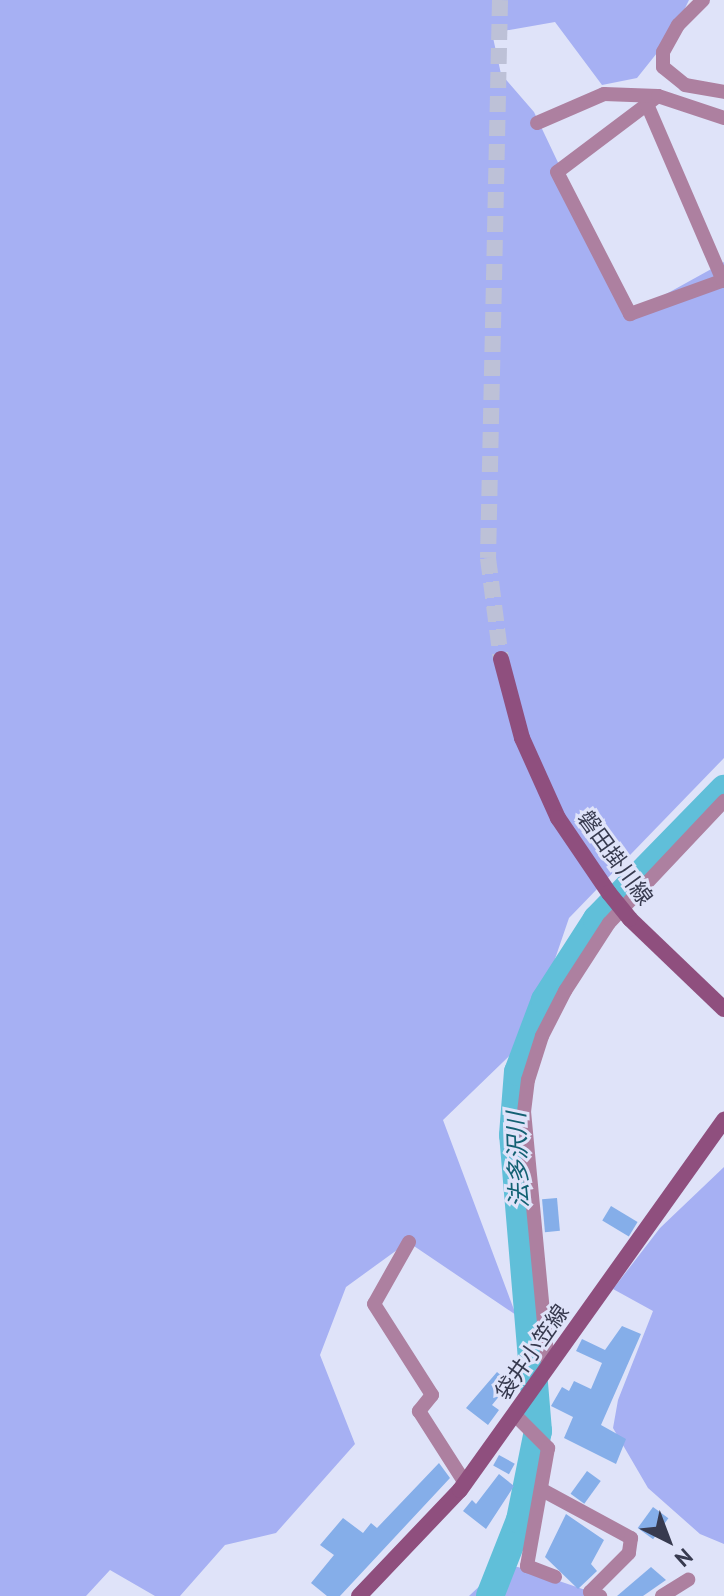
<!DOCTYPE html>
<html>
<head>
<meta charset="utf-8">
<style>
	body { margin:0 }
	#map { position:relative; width:724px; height:1596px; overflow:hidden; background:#dfe3f9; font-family:"PT Sans","Noto Sans JP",sans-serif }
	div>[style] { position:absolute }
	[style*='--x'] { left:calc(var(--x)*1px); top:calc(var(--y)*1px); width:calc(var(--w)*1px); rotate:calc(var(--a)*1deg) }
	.forest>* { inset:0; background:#a6b0f3 }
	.river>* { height:28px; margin:-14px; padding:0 14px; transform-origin:14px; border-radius:14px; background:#60bfd9 }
	.building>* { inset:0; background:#85aee9; transform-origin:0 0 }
	.secondary-tunnel>* { height:16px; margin-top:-8px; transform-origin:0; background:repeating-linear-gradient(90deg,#bdc1d7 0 16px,transparent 0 24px) }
	.minor>* { height:14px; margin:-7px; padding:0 7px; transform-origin:7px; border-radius:7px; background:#ad80a0 }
	.secondary>* { height:16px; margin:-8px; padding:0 8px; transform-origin:8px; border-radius:8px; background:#8f4f7e }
	.secondary-bridge>* { height:16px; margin:-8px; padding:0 8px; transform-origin:8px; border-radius:8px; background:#8f4f7e }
	span { translate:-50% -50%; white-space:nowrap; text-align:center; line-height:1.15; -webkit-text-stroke:6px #dfe3f9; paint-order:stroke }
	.street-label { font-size:22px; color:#373a4f }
	.water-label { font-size:24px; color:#136173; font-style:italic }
	.north { position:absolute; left:628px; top:1500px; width:80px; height:80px; -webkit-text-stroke:6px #dfe3f9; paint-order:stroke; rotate:138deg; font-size:22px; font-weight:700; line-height:32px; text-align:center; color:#373a4f }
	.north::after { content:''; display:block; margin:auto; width:28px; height:36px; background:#373a4f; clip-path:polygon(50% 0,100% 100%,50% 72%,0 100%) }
</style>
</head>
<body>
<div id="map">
	<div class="forest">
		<i style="clip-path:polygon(0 0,689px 0,673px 33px,637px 78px,602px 85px,555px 22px,492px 33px,501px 74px,534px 112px,630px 314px,724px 262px,724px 758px,569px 918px,528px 1038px,443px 1120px,516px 1315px,408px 1242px,346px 1287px,320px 1355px,355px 1444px,276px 1533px,225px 1545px,180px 1596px,155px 1596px,110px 1570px,86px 1596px,0 1596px)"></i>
		<i style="clip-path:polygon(724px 1167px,724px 1544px,700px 1534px,648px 1488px,613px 1428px,618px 1400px,653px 1311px,613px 1289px,660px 1228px)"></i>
		<i style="clip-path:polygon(501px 1566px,518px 1567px,603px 1596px,469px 1596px)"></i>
	</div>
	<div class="river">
		<i style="--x:490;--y:1596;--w:82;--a:-68.5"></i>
		<i style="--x:520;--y:1520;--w:91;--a:-78.6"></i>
		<i style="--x:538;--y:1431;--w:297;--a:-94.8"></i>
		<i style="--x:513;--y:1135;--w:63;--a:-85.5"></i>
		<i style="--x:518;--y:1072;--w:77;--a:-69.4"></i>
		<i style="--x:545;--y:1000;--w:96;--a:-57.3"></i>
		<i style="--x:597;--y:919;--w:182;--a:-45.7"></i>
	</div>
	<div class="building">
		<i style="left:557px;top:1198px;width:33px;height:15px;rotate:85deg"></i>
		<i style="left:611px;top:1206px;width:31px;height:17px;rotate:31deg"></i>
		<i style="clip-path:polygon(622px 1326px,641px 1334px,601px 1425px,626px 1439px,616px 1464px,564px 1438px,573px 1417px,551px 1406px,562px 1387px,569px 1391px,574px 1381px,591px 1389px,602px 1363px,576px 1351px,582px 1339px,605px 1350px)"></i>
		<i style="clip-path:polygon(497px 1372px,510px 1383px,492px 1405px,499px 1410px,488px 1425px,466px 1408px)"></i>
		<i style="left:499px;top:1455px;width:18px;height:12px;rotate:29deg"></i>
		<i style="clip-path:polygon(439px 1463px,450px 1478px,340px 1596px,327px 1596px,311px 1583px,334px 1555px,320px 1545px,343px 1518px,363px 1533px,371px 1523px,377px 1528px)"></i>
		<i style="left:587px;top:1471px;width:17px;height:28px;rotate:36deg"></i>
		<i style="clip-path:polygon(499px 1474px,514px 1486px,486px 1529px,463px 1511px,472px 1500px,476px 1504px)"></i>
		<i style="left:653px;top:1507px;width:19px;height:26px;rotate:36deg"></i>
		<i style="clip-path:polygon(566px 1514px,604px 1540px,591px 1564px,597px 1571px,578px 1589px,545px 1557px)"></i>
		<i style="clip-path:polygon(651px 1567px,666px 1580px,643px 1596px,617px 1596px)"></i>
	</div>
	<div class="secondary-tunnel">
		<i style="--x:500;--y:0;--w:558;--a:91.23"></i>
		<i style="--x:488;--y:558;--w:102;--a:82.7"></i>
	</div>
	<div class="minor">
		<i style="--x:703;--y:0;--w:35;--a:135"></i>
		<i style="--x:678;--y:25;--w:31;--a:119"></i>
		<i style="--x:663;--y:52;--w:15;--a:90"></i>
		<i style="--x:663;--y:67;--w:28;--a:39"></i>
		<i style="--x:685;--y:85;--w:40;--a:10"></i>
		<i style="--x:658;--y:96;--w:126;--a:143"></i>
		<i style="--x:557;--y:172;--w:160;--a:62.8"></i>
		<i style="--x:630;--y:314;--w:100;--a:-19.9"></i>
		<i style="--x:646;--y:102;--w:195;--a:66.7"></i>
		<i style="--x:537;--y:123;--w:73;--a:-23.4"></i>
		<i style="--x:604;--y:94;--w:54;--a:2.1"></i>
		<i style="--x:658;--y:96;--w:70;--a:18.4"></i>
		<i style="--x:409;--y:1242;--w:71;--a:119.4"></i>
		<i style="--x:374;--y:1304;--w:108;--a:57.5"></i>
		<i style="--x:432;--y:1395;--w:21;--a:129"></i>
		<i style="--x:419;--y:1411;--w:85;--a:57.4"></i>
		<i style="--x:548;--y:1365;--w:254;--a:-95.4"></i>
		<i style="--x:524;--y:1112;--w:32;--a:-83"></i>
		<i style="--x:528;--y:1080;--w:46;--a:-72.3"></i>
		<i style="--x:542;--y:1036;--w:51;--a:-62.9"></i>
		<i style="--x:565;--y:991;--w:81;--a:-57.1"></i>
		<i style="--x:609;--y:923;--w:168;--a:-46.7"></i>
		<i style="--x:515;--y:1415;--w:47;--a:45"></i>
		<i style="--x:548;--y:1448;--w:120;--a:100.1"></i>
		<i style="--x:527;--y:1566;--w:30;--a:21"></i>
		<i style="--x:544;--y:1491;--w:99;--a:28.4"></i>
		<i style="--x:631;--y:1538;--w:15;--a:98"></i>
		<i style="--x:629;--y:1553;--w:55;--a:135"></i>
		<i style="--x:590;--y:1592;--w:11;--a:22"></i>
		<i style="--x:662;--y:1596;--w:31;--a:-32"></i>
	</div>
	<div class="secondary">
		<i style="--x:501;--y:659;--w:82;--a:75.1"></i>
		<i style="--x:522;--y:738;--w:88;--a:65.8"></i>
		<i style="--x:558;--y:818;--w:91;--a:55.8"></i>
		<i style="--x:630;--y:919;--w:130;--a:43.8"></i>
		<i style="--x:359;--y:1596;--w:146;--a:-46.4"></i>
		<i style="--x:460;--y:1490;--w:455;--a:-54.5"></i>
	</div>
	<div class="secondary-bridge">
		<i style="--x:609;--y:893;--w:33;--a:51"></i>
	</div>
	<div class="street-label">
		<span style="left:615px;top:858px;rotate:54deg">磐田掛川線</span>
		<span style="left:532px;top:1352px;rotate:-55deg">袋井小笠線</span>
	</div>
	<div class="water-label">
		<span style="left:518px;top:1160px;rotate:-92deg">法多沢川</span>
	</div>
	<div class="north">N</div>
</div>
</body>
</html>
